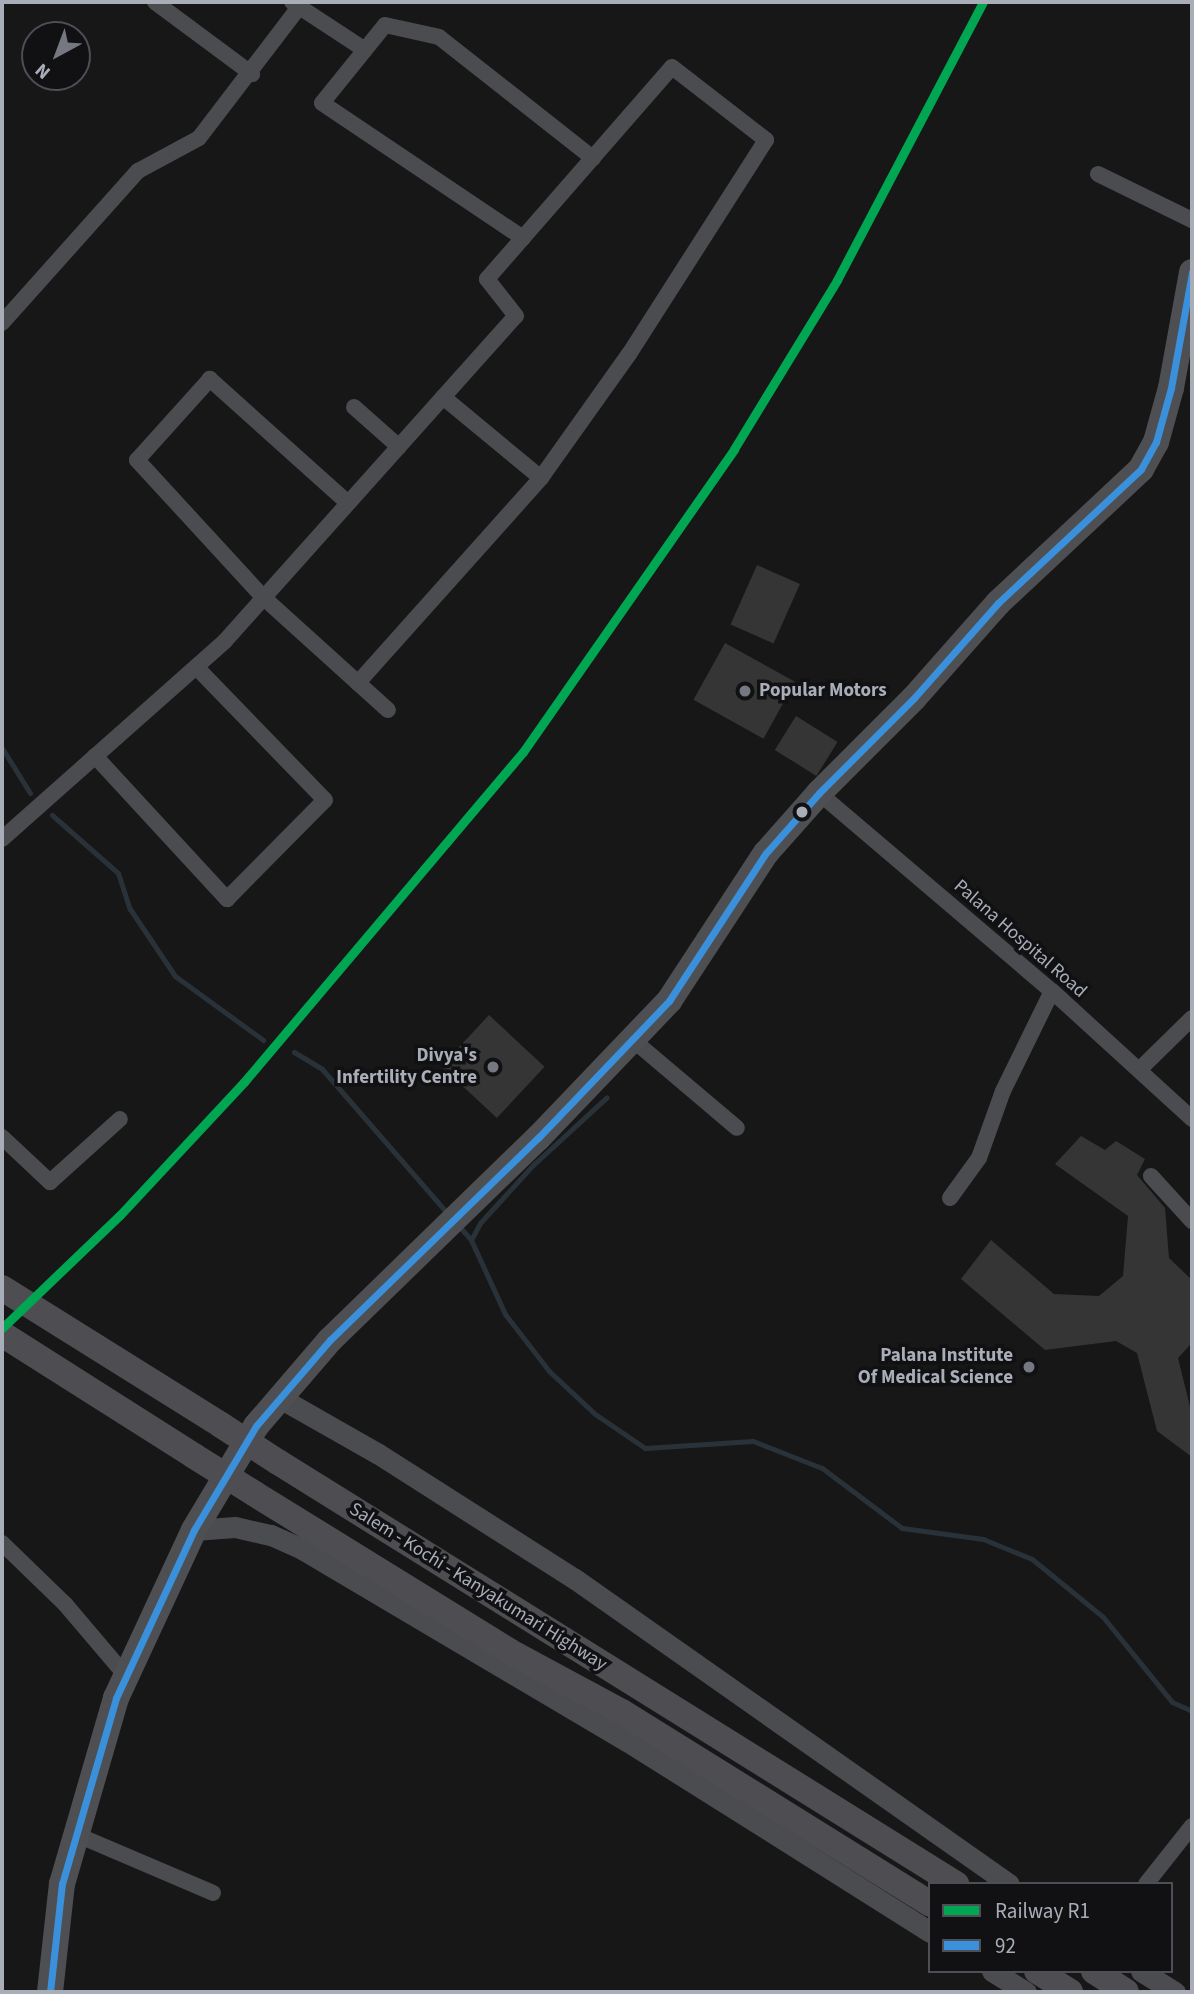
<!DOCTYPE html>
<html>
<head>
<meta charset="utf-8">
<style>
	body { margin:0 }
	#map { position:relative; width:1194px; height:1994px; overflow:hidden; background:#171717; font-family:"Source Sans 3",sans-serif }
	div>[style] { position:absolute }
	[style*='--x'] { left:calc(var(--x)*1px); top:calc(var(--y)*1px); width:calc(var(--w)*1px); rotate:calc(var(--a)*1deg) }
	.stream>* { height:5px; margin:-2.5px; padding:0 2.5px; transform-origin:2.5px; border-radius:2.5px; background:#2a3239 }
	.building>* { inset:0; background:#353536; transform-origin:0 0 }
	.minor>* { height:16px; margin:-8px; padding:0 8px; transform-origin:8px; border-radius:8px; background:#4b4c50 }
	.tertiary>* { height:21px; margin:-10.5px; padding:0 10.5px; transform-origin:10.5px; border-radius:10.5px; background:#4b4c50 }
	.primary>* { height:26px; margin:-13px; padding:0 13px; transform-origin:13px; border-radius:13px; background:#4d4f52 }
	.trunk>* { height:26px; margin:-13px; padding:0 13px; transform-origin:13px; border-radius:13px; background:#4e4e52 }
	.trunk-bridge>* { height:26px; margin:-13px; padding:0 13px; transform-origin:13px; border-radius:13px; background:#4e4e52 }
	.bus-1>* { height:7px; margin:-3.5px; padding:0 3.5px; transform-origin:3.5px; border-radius:3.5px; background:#3a90db }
	.rail-1>* { height:9px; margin:-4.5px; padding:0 4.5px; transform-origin:4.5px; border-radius:4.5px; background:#00a651 }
	.dots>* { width:19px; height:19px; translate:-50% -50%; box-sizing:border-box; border:4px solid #111113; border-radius:50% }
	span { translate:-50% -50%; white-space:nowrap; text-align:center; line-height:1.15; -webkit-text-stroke:7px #111113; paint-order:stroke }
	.poi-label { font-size:19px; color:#a8adb8; font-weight:700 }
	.left { translate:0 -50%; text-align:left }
	.right { translate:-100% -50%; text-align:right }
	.street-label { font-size:19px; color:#a8adb8 }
	.frame { position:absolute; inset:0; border:4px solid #a8adb8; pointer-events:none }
	.legend { position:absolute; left:928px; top:1882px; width:245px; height:91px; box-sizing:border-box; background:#111113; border:2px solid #4d4f55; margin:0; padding:9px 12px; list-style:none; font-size:21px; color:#a8adb8 }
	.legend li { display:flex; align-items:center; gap:14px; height:35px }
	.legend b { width:35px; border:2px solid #4d4f55 }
	.north { position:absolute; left:21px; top:21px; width:70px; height:70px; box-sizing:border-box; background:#111113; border:2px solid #4d4f55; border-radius:50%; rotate:221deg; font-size:19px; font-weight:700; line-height:28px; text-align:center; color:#a8adb8 }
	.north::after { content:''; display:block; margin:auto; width:24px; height:32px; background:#757880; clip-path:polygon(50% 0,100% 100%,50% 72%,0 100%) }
</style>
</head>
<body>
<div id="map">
	<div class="stream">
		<i style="--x:2;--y:748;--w:53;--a:58.1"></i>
		<i style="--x:52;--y:815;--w:88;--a:41.3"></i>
		<i style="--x:118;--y:873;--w:38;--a:72"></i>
		<i style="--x:130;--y:909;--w:81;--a:56.1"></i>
		<i style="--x:175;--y:976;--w:109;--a:36"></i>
		<i style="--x:294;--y:1052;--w:33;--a:31"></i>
		<i style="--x:322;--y:1069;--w:192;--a:49"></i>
		<i style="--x:459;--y:1226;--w:18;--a:49"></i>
		<i style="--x:471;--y:1240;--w:81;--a:65.3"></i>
		<i style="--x:505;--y:1314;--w:72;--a:52.3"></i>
		<i style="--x:549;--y:1371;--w:63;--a:43.1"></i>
		<i style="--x:595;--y:1414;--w:60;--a:34.2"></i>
		<i style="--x:645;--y:1448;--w:108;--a:-3.7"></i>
		<i style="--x:753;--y:1441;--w:74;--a:21.4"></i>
		<i style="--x:822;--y:1468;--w:100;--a:36.9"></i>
		<i style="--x:902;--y:1528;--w:82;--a:7.7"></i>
		<i style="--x:983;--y:1539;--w:53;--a:22.2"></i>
		<i style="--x:1032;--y:1559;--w:92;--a:39.2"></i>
		<i style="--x:1103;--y:1617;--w:109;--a:50.9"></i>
		<i style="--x:1172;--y:1702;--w:22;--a:24"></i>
		<i style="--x:471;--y:1240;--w:19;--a:-62"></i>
		<i style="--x:480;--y:1223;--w:79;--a:-47.6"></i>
		<i style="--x:533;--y:1165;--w:100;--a:-42.6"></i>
	</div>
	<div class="building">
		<i style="left:757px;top:565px;width:47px;height:65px;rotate:24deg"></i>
		<i style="left:725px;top:643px;width:80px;height:65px;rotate:29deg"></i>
		<i style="left:796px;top:716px;width:49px;height:40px;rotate:32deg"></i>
		<i style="left:489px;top:1015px;width:76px;height:70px;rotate:43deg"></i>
		<i style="clip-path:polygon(1081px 1136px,1105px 1150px,1116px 1141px,1145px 1159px,1137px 1175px,1165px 1208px,1169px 1258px,1192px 1280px,1192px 1343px,1178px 1358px,1192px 1415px,1192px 1457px,1157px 1431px,1137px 1353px,1116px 1341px,1045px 1350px,961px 1279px,991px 1240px,1054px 1294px,1099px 1296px,1123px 1276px,1128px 1216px,1055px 1164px)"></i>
	</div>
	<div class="minor">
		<i style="--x:155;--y:2;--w:121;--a:36.6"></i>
		<i style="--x:292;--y:2;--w:87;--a:33.3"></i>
		<i style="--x:1098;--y:174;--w:105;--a:26.1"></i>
		<i style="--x:523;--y:238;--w:242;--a:-146.1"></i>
		<i style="--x:322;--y:103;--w:100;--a:-51.1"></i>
		<i style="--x:385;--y:25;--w:55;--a:12.5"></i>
		<i style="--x:439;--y:37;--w:196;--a:38.2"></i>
		<i style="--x:2;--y:323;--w:204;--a:-48.2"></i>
		<i style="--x:138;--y:171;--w:69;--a:-28.4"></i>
		<i style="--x:199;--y:138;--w:165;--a:-52.6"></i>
		<i style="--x:443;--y:397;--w:127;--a:39.6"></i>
		<i style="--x:354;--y:407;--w:60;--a:41.6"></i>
		<i style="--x:348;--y:503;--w:186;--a:-138.1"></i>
		<i style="--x:210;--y:379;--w:109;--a:132"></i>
		<i style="--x:137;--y:460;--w:188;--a:47.4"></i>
		<i style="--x:264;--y:598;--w:167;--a:42.1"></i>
		<i style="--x:95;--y:756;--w:195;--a:47.3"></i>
		<i style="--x:227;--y:899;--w:139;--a:-45.3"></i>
		<i style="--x:325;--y:800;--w:185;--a:-134.1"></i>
		<i style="--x:819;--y:793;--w:306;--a:40.4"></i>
		<i style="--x:1052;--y:991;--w:190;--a:42.4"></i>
		<i style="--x:2;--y:839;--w:298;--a:-41.6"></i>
		<i style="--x:225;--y:641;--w:436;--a:-48.2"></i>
		<i style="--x:516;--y:316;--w:47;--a:-128.1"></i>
		<i style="--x:487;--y:279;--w:281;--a:-48.9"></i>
		<i style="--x:672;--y:67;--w:119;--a:37.8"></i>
		<i style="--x:766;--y:140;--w:254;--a:122.6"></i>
		<i style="--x:629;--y:354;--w:152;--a:125.4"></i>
		<i style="--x:541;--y:478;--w:275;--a:131.8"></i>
		<i style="--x:633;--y:1040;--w:136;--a:40.2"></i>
		<i style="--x:1139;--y:1070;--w:74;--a:-44.5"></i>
		<i style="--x:2;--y:1137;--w:66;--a:43.2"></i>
		<i style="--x:50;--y:1182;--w:94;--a:-42"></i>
		<i style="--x:1151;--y:1176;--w:61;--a:47.7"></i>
		<i style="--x:950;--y:1198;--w:49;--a:-54.1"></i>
		<i style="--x:979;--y:1158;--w:71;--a:-70.3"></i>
		<i style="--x:1003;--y:1091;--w:111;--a:-63.9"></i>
		<i style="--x:2;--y:1543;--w:88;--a:44.1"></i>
		<i style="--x:65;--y:1604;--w:94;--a:49.7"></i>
		<i style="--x:75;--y:1834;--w:150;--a:23.1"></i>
		<i style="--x:1146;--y:1884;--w:74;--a:-51.6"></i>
	</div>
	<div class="tertiary">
		<i style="--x:280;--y:1398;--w:112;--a:29.6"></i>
		<i style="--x:377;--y:1453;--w:235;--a:32.5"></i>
		<i style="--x:575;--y:1579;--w:530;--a:35.1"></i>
		<i style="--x:194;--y:1530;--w:41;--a:-4.2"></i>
		<i style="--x:235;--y:1527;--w:37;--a:13"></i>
		<i style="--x:271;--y:1535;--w:34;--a:24"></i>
		<i style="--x:302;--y:1549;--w:377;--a:30.6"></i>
		<i style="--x:627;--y:1741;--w:358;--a:32.2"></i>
		<i style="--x:992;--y:1971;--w:40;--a:32"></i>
		<i style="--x:1141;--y:1971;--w:40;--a:32"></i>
	</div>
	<div class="primary">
		<i style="--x:50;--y:1992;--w:109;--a:-83.7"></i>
		<i style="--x:62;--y:1884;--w:194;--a:-73.8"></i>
		<i style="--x:116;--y:1698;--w:185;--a:-65.1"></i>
		<i style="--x:194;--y:1530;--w:121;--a:-59.2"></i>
		<i style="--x:256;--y:1426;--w:113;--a:-49.3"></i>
		<i style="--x:330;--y:1340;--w:290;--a:-44.2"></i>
		<i style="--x:538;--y:1138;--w:190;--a:-46.3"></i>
		<i style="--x:669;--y:1001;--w:177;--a:-56.8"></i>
		<i style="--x:766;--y:853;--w:80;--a:-48.5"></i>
		<i style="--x:819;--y:793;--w:134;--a:-45"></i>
		<i style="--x:914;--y:698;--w:127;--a:-48.5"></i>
		<i style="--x:998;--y:603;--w:196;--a:-43.1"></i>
		<i style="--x:1141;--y:469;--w:31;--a:-61"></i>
		<i style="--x:1156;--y:442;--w:56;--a:-74.5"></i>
		<i style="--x:1171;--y:388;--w:118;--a:-79.7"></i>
	</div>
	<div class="trunk">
		<i style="--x:2;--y:1288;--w:258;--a:32"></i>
		<i style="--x:2;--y:1334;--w:227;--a:32.4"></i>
		<i style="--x:278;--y:1462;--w:799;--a:31.9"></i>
		<i style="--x:255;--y:1494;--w:307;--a:31.7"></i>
		<i style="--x:516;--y:1655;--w:120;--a:28.3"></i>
		<i style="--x:622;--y:1712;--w:363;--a:31.9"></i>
		<i style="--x:1037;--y:1971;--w:39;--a:32"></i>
		<i style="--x:1094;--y:1971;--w:38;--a:33"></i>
	</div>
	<div class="trunk-bridge">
		<i style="--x:221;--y:1425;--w:68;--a:33"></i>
		<i style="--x:194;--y:1456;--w:72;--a:31.9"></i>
	</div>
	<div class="bus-1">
		<i style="--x:50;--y:1992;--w:109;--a:-83.7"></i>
		<i style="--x:62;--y:1884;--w:194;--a:-73.8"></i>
		<i style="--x:116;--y:1698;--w:185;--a:-65.1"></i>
		<i style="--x:194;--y:1530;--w:121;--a:-59.2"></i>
		<i style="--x:256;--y:1426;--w:113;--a:-49.3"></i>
		<i style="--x:330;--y:1340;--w:290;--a:-44.2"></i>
		<i style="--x:538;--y:1138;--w:190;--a:-46.3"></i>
		<i style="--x:669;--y:1001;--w:177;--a:-56.8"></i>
		<i style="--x:766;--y:853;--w:80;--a:-48.5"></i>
		<i style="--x:819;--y:793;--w:134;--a:-45"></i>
		<i style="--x:914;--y:698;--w:127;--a:-48.5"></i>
		<i style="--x:998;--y:603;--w:196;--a:-43.1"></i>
		<i style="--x:1141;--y:469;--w:31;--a:-61"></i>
		<i style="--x:1156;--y:442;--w:56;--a:-74.5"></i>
		<i style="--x:1171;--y:388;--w:118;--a:-79.7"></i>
	</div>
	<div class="rail-1">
		<i style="--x:2;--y:1328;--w:163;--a:-43.8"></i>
		<i style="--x:120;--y:1215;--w:182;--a:-47"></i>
		<i style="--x:244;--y:1082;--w:432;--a:-49.8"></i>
		<i style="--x:523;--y:752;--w:369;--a:-55.1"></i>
		<i style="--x:734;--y:449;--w:198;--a:-58.6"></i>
		<i style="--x:837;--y:280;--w:314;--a:-62.3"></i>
	</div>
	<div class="dots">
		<i style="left:745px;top:691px;background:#757880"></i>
		<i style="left:802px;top:812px;background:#a8adb8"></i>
		<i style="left:493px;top:1067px;background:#757880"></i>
		<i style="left:1029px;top:1367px;background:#757880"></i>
	</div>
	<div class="poi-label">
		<span class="left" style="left:759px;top:691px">Popular Motors</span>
		<span class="right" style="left:477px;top:1067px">Divya's<br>Infertility Centre</span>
		<span class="right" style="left:1013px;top:1367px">Palana Institute<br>Of Medical Science</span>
	</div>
	<div class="street-label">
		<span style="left:1020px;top:939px;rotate:41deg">Palana Hospital Road</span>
		<span style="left:478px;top:1587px;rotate:32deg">Salem - Kochi - Kanyakumari Highway</span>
	</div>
	<div class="frame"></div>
	<ul class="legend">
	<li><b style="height:9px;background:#00a651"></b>Railway R1</li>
	<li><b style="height:9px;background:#3a90db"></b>92</li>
	</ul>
	<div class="north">N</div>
</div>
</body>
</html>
